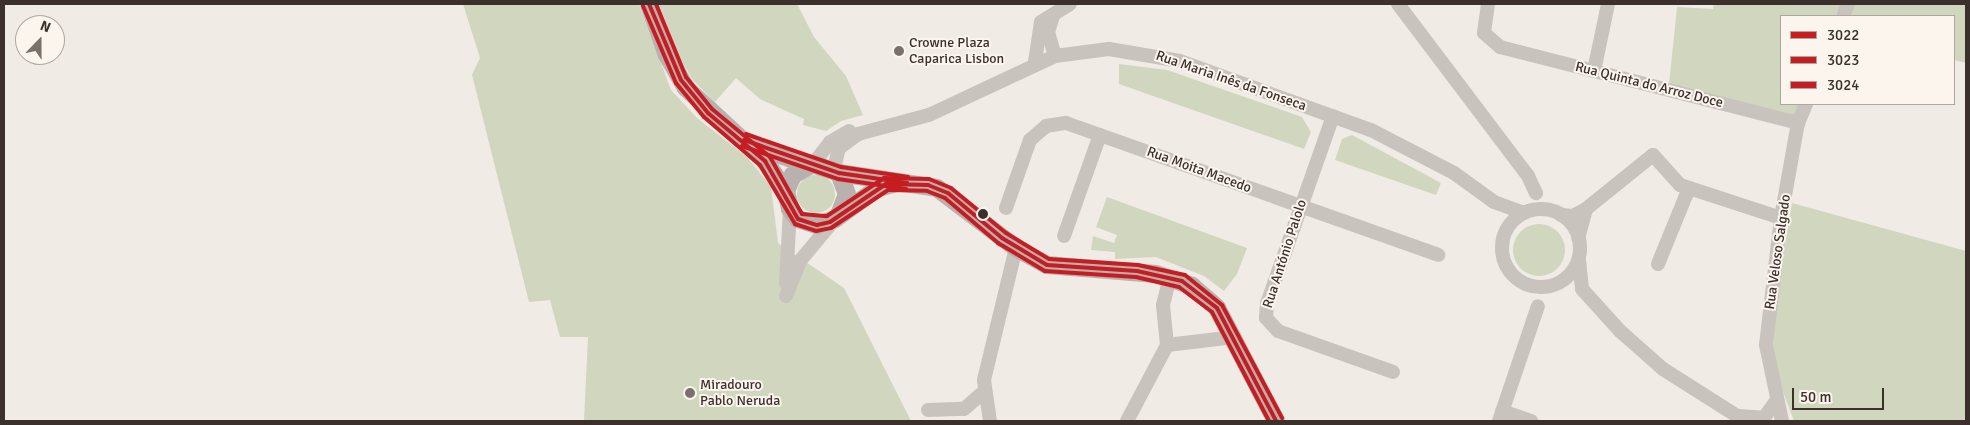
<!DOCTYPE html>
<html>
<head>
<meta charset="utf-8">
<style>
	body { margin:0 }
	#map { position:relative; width:1970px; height:425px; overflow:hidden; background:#f0ebe5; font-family:Signika,sans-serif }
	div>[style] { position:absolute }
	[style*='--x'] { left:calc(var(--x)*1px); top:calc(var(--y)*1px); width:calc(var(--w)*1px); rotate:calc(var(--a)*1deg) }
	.green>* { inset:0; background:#d1d6bf }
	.round { border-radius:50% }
	.minor>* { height:14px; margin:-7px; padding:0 7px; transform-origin:7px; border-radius:7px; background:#c9c3be }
	.minor>.ring { margin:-7px; padding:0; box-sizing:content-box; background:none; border:14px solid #c9c3be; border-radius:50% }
	.major>* { height:18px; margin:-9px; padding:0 9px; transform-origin:9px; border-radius:9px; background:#b8b1ad }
	.bus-1>* { height:4px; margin:-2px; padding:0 2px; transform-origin:2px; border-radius:2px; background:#c61d23 }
	.bus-2>* { height:4px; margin:-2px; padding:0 2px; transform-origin:2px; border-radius:2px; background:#c61d23 }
	.bus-3>* { height:4px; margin:-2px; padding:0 2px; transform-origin:2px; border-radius:2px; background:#c61d23 }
	.dots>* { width:14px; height:14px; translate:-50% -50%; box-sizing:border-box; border:2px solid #fbf5ee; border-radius:50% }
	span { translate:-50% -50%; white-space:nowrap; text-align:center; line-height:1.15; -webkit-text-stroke:4px #fbf5ee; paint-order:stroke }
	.poi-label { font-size:14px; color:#3b302b }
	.left { translate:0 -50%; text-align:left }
	.street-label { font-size:14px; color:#3b302b }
	.frame { position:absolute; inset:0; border:5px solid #3b302b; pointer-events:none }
	.legend { position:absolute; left:1780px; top:15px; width:175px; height:90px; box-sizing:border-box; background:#fbf5ee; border:1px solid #aea6a0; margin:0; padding:6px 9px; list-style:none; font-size:15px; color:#3b302b }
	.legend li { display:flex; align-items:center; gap:10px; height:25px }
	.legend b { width:25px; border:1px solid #aea6a0 }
	.north { position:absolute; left:15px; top:15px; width:50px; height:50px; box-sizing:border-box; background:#fbf5ee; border:1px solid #aea6a0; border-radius:50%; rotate:22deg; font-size:14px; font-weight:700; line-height:20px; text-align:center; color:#3b302b }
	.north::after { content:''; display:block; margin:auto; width:18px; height:22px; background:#7a716c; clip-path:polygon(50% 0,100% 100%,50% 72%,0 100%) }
	.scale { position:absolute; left:1792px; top:388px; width:92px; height:22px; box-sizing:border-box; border:2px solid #3b302b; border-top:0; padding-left:6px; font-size:15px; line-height:18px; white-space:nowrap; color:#3b302b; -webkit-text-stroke:4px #fbf5ee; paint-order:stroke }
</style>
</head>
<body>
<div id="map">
	<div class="green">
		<i style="clip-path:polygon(463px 4px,639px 4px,671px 90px,697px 118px,747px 157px,771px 187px,778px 243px,844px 288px,911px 421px,584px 421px,588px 337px,560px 337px,550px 300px,529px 302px,472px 75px,480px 58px)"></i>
		<i style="clip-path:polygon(659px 4px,797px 4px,814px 37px,846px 76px,863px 115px,841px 121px,826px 131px,803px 125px,804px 119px,760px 99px,736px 78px,715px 102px,727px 115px,693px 80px,679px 57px)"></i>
		<i style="clip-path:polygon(1714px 4px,1841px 4px,1835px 16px,1781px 16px,1781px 104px,1802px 104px,1796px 118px,1669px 85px,1677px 7px,1713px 9px)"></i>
		<i style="clip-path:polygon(1854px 4px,1966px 4px,1966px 63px,1954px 60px,1954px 16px,1849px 16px)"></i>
		<i style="clip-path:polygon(1119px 64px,1167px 70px,1302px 117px,1311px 132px,1304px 149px,1119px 84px)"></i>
		<i style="clip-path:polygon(1352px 135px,1441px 183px,1436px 195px,1335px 160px,1342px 139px)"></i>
		<i class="round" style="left:797px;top:175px;width:38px;height:38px"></i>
		<i style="clip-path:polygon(1107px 197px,1247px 248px,1237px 274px,1224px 291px,1204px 276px,1156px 257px,1115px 259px,1115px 252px,1091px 250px,1093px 236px,1114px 243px,1117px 235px,1096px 227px)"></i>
		<i style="clip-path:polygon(1792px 203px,1966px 251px,1966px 421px,1794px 421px,1773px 365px,1774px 311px)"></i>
		<i class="round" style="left:1513px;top:224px;width:52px;height:52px"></i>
	</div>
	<div class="minor">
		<i style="--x:1398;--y:4;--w:216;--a:52.9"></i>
		<i style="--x:1528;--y:176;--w:19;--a:65"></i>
		<i style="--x:1488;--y:4;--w:29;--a:98"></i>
		<i style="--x:1484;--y:33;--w:21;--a:41"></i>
		<i style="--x:1500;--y:47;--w:308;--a:14.3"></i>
		<i style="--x:1053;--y:16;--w:17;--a:107"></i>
		<i style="--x:1048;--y:32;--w:25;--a:74"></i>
		<i style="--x:1843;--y:16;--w:13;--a:-67"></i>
		<i style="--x:1035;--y:62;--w:40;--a:-81.5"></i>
		<i style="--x:1041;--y:22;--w:34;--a:-32"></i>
		<i style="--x:1594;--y:71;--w:68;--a:-78.2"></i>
		<i style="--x:1333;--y:116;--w:198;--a:109.4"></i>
		<i style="--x:1267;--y:303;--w:15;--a:94"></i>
		<i style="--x:1266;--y:318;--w:18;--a:47"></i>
		<i style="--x:1278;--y:331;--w:122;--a:19.6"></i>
		<i style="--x:813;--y:164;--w:28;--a:-52"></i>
		<i style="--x:830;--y:142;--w:22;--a:-30"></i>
		<i style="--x:834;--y:169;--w:22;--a:-77"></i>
		<i style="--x:839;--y:148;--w:24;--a:-36"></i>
		<i style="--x:858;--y:134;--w:73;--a:-15"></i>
		<i style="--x:929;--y:115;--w:139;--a:-25.1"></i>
		<i style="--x:1055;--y:56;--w:54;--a:-7.4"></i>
		<i style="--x:1109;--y:49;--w:72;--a:9.6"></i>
		<i style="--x:1180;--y:61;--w:203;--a:19.9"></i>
		<i style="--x:1371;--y:130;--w:93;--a:27.4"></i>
		<i style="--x:1454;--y:173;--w:49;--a:35.9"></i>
		<i style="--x:1494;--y:202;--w:32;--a:20"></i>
		<i style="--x:1006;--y:208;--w:72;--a:-70.6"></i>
		<i style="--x:1030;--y:140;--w:21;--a:-41"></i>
		<i style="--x:1046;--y:126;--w:20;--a:-9"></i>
		<i style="--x:1066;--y:123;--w:395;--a:19.5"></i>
		<i class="ring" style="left:1502px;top:209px;width:64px;height:64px"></i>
		<i style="--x:1586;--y:209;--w:86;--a:-38.9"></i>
		<i style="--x:1653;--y:155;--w:40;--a:48"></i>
		<i style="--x:1680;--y:185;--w:106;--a:18.1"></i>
		<i style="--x:1561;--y:215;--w:12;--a:5"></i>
		<i style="--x:1573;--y:216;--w:15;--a:-28"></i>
		<i style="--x:1586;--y:209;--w:30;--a:105"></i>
		<i style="--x:1064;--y:236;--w:107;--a:-70.4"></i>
		<i style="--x:1579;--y:260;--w:29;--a:84"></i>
		<i style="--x:1582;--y:289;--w:57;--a:47.9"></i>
		<i style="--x:1620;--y:331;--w:57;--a:41.5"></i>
		<i style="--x:1663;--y:369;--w:97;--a:32.4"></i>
		<i style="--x:1658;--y:264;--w:82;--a:-67.8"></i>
		<i style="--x:1170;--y:277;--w:29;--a:104"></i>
		<i style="--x:1163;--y:305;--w:40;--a:84.3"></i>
		<i style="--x:1167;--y:345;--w:68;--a:-6.7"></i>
		<i style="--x:786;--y:283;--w:74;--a:-86.9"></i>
		<i style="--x:786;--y:296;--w:38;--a:-68"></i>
		<i style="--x:800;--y:261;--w:53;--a:-50.3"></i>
		<i style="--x:928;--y:410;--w:36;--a:-2"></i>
		<i style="--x:964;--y:409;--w:28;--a:-41"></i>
		<i style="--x:1502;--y:411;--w:31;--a:19"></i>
		<i style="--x:1738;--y:416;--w:26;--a:4"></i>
		<i style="--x:1764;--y:418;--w:19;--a:-55"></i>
		<i style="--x:990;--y:421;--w:41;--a:-98.3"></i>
		<i style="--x:984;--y:380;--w:136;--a:-76.4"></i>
		<i style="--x:1127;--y:421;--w:86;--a:-62.2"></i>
		<i style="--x:1499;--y:421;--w:121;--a:-71.3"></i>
		<i style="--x:1782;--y:421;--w:78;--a:-101.9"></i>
		<i style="--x:1766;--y:345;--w:128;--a:-83.3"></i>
		<i style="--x:1781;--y:218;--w:97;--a:-79.9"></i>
		<i style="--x:1798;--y:123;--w:21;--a:-67"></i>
	</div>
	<div class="major">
		<i style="--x:649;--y:4;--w:54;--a:70.6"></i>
		<i style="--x:667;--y:55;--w:38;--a:60"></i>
		<i style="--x:686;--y:88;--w:108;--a:42.7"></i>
		<i style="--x:765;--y:161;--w:37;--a:55"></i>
		<i style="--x:753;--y:145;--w:59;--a:20"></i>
		<i style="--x:839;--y:173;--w:99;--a:8.7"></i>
		<i style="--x:937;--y:188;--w:99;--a:37.2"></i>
		<i style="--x:1016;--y:248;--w:35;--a:29"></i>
		<i style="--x:1047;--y:265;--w:109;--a:4.7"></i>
		<i style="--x:1156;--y:274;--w:38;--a:18"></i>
		<i style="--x:1192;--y:286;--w:33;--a:41"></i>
		<i style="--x:1217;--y:308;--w:127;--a:62.4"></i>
		<i style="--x:839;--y:215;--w:22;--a:-69"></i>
		<i style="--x:847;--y:194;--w:22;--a:-111"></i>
		<i style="--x:839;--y:173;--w:28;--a:-161"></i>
		<i style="--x:813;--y:164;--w:23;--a:151"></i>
		<i style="--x:793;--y:175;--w:17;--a:114"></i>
		<i style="--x:786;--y:191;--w:18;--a:77"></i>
		<i style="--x:790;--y:209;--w:13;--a:51"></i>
		<i style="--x:798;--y:219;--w:20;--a:18"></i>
		<i style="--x:817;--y:225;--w:19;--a:-18"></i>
		<i style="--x:835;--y:219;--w:53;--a:-35.8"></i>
		<i style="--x:878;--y:188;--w:20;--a:-15"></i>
	</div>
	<div class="bus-1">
		<i style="--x:649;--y:4;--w:82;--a:67.2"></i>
		<i style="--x:681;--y:80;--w:43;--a:50.7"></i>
		<i style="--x:708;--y:113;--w:75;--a:40.1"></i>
		<i style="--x:765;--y:161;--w:67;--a:60.4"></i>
		<i style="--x:798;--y:219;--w:20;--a:18"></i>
		<i style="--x:817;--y:225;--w:13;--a:-13"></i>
		<i style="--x:830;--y:222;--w:68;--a:-34.2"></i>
		<i style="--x:886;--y:184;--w:42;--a:1.4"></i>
		<i style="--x:928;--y:185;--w:22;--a:22"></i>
		<i style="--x:948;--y:193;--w:70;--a:39.8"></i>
		<i style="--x:1002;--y:238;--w:52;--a:31"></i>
		<i style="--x:1047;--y:265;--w:90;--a:3.8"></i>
		<i style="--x:1137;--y:271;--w:46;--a:12.5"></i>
		<i style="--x:1182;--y:281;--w:44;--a:37.6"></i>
		<i style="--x:1217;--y:308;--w:127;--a:62.4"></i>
		<i style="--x:744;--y:140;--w:101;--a:19.2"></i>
		<i style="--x:839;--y:173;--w:69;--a:8.4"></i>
	</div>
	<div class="bus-2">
		<i style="--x:643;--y:6;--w:84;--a:66.8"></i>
		<i style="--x:676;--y:83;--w:44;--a:50.5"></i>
		<i style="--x:704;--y:117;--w:74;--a:40.6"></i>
		<i style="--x:760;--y:165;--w:69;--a:59.3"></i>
		<i style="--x:795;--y:224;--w:22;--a:18"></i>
		<i style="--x:816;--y:231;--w:15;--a:-11"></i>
		<i style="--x:831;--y:228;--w:69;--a:-33.7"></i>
		<i style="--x:888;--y:190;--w:39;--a:1"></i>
		<i style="--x:927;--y:191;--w:19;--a:21"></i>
		<i style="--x:945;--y:198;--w:70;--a:40.3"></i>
		<i style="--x:998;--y:243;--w:55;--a:30.8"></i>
		<i style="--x:1045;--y:271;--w:91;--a:3.8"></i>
		<i style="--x:1136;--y:277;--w:44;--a:13.1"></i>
		<i style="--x:1179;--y:287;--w:41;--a:37.1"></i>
		<i style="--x:1212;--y:312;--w:123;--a:62.4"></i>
		<i style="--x:742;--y:146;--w:102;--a:19"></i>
		<i style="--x:838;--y:179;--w:69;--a:8.4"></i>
	</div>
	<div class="bus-3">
		<i style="--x:656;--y:4;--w:79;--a:67.7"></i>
		<i style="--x:686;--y:77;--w:41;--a:50.9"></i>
		<i style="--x:712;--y:109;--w:75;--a:39.6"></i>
		<i style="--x:770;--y:157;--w:65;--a:60.7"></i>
		<i style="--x:802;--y:214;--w:25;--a:5"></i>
		<i style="--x:827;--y:216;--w:69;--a:-33.7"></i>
		<i style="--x:884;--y:178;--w:45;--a:1.3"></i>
		<i style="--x:929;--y:179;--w:24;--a:22"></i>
		<i style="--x:951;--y:188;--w:71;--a:39.3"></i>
		<i style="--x:1006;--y:233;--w:50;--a:31.2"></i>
		<i style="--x:1049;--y:259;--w:89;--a:3.9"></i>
		<i style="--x:1138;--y:265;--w:48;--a:12"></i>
		<i style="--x:1185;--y:275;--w:48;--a:39"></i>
		<i style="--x:1222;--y:305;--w:128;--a:62"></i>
		<i style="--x:746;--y:134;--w:101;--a:19.2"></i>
		<i style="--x:841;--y:167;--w:68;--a:8.5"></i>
	</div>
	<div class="dots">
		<i style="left:899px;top:51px;background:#7a716c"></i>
		<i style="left:983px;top:214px;background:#3b302b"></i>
		<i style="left:690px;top:393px;background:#7a716c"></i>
	</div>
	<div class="poi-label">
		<span class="left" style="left:909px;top:51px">Crowne Plaza<br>Caparica Lisbon</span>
		<span class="left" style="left:700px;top:393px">Miradouro<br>Pablo Neruda</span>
	</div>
	<div class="street-label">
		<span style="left:1231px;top:81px;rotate:19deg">Rua Maria Inês da Fonseca</span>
		<span style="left:1649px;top:85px;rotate:14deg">Rua Quinta do Arroz Doce</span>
		<span style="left:1199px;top:170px;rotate:20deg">Rua Moita Macedo</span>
		<span style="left:1778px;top:252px;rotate:-82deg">Rua Veloso Salgado</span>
		<span style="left:1285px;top:254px;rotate:-72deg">Rua António Palolo</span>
	</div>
	<div class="frame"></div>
	<ul class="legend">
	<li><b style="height:6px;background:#c61d23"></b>3022</li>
	<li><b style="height:6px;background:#c61d23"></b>3023</li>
	<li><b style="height:6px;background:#c61d23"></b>3024</li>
	</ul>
	<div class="north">N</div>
	<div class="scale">50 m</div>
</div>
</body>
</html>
